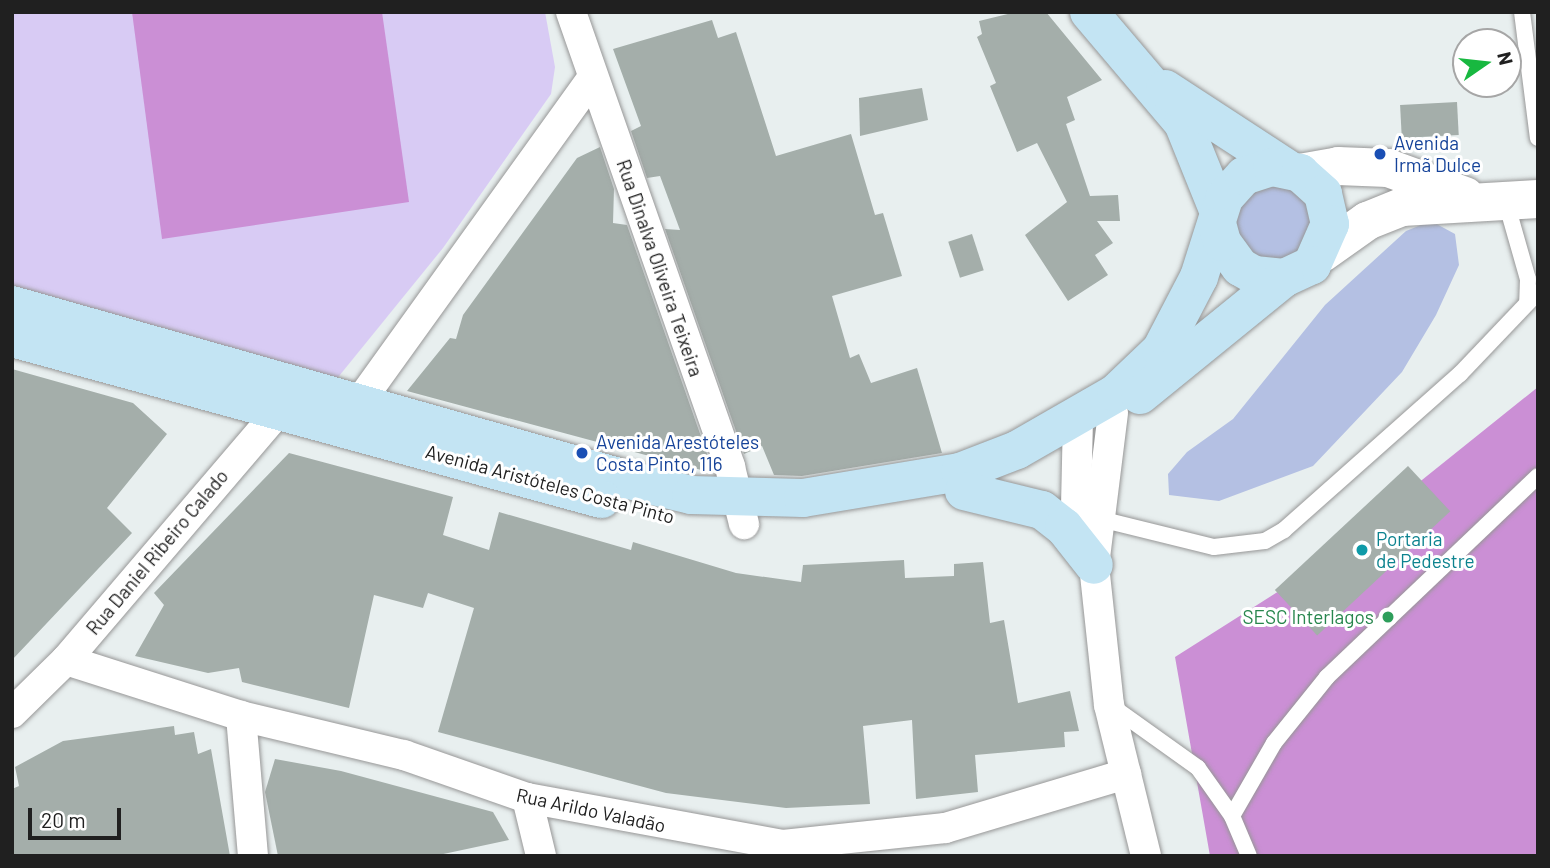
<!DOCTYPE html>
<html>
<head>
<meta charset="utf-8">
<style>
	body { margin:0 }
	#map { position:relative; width:1550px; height:868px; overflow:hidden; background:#e8efef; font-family:Barlow,sans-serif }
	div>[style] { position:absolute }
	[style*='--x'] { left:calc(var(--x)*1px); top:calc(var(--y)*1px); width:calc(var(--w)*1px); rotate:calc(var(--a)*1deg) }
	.grass>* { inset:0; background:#b4c0e3 }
	.park>* { inset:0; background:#d8cbf4 }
	.pitch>* { inset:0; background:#cb8fd5 }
	.building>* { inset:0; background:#a4aeaa; transform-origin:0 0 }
	.roads { filter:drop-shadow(0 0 2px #979797) drop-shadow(0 0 2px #979797) }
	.service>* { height:16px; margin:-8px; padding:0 8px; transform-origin:8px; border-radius:8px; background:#fff }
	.minor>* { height:30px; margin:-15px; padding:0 15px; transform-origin:15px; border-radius:15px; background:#fff }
	.tertiary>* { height:38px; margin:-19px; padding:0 19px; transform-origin:19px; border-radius:19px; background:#fff }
	.secondary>* { height:38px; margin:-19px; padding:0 19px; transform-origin:19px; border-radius:19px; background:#c3e4f3 }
	.dots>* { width:19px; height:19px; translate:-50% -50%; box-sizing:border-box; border:4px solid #fff; border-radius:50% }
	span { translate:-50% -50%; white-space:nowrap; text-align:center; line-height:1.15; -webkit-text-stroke:6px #fff; paint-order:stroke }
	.transit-label { font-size:19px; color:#164399 }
	.left { translate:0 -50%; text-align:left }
	.street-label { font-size:19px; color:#202020 }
	.culture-label { font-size:19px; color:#0d838f }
	.leisure-label { font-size:19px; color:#27864d }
	.right { translate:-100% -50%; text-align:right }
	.frame { position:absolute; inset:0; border:14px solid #202020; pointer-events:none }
	.north { position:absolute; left:1452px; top:28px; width:70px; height:70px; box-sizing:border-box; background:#fff; border:2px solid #a6a6a6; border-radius:50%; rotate:76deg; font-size:19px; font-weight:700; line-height:28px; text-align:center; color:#202020 }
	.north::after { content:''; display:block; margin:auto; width:24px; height:32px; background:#18b840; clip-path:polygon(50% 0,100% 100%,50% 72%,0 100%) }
	.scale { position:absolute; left:28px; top:808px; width:93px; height:32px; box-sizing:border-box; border:4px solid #202020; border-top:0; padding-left:9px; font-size:21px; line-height:24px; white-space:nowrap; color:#202020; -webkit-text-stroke:5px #fff; paint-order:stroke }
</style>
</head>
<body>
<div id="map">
	<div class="grass">
		<i style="clip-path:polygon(1284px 184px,1314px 211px,1298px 260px,1259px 264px,1233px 233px,1245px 194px)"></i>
		<i style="clip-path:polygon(1431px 221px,1455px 234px,1459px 265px,1436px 315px,1402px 372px,1313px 466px,1219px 501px,1169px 495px,1168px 474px,1187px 452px,1233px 419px,1325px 305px,1406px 231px)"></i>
	</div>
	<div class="park">
		<i style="clip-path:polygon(12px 12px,545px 12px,555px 67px,551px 94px,443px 248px,335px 381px,12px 286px)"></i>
	</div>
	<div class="pitch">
		<i style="clip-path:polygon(132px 12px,382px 12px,409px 202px,162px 239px)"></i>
		<i style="clip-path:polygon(1538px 387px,1538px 856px,1210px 856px,1175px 657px,1301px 577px)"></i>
	</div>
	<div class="building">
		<i style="clip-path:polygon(1016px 12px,1046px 12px,1102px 80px,1067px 97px,1075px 120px,1066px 124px,1090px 196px,1118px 195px,1120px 221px,1097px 221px,1113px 243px,1095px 255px,1108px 275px,1068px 301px,1025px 235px,1067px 202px,1037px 143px,1017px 152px,990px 86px,996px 83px,977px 37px,982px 34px,979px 21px)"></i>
		<i style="clip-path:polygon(712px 20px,718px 38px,736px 32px,776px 156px,851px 134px,875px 215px,883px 213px,902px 276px,832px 296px,850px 358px,859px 354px,871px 383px,917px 368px,942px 453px,802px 476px,774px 475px,762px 446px,744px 454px,665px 229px,680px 230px,660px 176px,647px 178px,631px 131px,641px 126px,613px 49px)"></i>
		<i style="clip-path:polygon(922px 88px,928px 120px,860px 136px,859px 98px)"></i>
		<i style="left:1457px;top:102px;width:33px;height:57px;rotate:87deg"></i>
		<i style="clip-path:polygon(600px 147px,614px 189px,613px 223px,627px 225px,712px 468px,705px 471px,407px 391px,450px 338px,456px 339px,463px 315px,577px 158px)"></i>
		<i style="left:972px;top:234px;width:38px;height:25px;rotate:72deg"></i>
		<i style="clip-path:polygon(12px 369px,133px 403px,167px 434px,107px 508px,132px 533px,12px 660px)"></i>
		<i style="clip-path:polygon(289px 453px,453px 497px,443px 535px,489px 550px,499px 512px,631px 550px,633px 542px,736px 573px,801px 582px,803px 565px,904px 560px,905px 578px,954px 576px,954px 564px,983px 562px,990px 623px,1004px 620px,1018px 703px,1070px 691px,1079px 731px,1064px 732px,1065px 747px,975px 755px,978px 792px,916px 799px,912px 720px,863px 726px,870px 804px,786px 808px,666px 793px,438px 732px,474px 608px,428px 593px,423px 608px,374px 595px,349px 708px,242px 682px,239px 668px,208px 673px,135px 656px,164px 605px,154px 593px)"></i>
		<i style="left:1408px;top:466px;width:62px;height:182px;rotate:47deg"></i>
		<i style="clip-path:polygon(174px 726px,175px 735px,194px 732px,198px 754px,211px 749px,230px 856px,12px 856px,12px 789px,19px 786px,15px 767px,63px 741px)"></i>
		<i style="clip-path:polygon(275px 759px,341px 771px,493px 812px,509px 840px,434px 856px,278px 856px,265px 792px)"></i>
	</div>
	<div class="roads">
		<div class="service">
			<i style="--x:1522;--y:12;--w:127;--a:82.8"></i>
			<i style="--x:1506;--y:202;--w:80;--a:74.1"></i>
			<i style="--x:1528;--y:279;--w:23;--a:92"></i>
			<i style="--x:1100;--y:519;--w:117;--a:13.8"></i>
			<i style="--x:1214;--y:547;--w:51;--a:-6.7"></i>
			<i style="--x:1265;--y:541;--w:22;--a:-30"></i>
			<i style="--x:1284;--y:530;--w:235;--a:-41.6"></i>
			<i style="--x:1460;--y:374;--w:113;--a:-46.4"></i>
			<i style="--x:1110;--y:705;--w:108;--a:35.6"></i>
			<i style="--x:1198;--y:768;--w:59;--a:54.7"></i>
			<i style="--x:1232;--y:816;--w:43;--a:67"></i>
			<i style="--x:1232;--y:816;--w:84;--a:-60.1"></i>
			<i style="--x:1274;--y:743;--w:85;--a:-51.2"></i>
			<i style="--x:1327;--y:677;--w:291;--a:-43.6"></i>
		</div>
		<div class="minor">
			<i style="--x:571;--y:12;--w:482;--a:70.7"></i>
			<i style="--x:730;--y:467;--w:59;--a:76.2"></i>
			<i style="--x:1113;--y:413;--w:153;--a:97.1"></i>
			<i style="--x:1094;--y:565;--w:141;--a:83.9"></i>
			<i style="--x:1109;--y:705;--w:155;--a:76.2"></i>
			<i style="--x:348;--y:418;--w:420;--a:-54.3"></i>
			<i style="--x:1078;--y:418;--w:88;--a:91.3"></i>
			<i style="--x:1076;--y:506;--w:47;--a:73.9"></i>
			<i style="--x:66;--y:660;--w:184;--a:17.7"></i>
			<i style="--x:241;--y:716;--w:168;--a:13.5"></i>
			<i style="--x:404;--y:755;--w:130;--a:19.3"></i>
			<i style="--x:527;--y:798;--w:260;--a:10.4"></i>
			<i style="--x:783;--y:845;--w:163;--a:-6"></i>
			<i style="--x:945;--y:828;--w:189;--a:-16.6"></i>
			<i style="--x:12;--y:713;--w:76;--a:-44.5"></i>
			<i style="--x:66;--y:660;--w:348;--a:-49.5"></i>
			<i style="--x:241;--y:716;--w:141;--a:85.1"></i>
			<i style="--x:527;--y:798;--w:60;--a:76.4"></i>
		</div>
		<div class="tertiary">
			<i style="--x:1300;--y:173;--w:39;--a:-10"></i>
			<i style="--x:1338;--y:166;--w:50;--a:2.3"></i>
			<i style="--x:1388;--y:168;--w:82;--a:20"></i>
			<i style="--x:1322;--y:253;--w:55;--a:-35.4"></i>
			<i style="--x:1367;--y:221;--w:38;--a:-22"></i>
			<i style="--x:1402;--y:207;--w:136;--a:-3.4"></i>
		</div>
		<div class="secondary">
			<i style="--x:1089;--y:12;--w:145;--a:49.7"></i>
			<i style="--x:1183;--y:123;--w:96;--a:68"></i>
			<i style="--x:1165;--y:89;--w:145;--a:33.1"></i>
			<i style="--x:12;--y:305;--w:641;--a:15.83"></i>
			<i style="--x:629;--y:480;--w:64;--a:13.6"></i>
			<i style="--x:691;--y:495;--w:112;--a:1.5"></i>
			<i style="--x:803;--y:498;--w:159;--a:-9.4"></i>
			<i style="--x:960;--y:472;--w:61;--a:-21.1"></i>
			<i style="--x:1017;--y:450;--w:114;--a:-29.9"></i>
			<i style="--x:1116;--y:393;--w:62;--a:-43.7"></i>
			<i style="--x:1161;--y:350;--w:82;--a:-62.5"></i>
			<i style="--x:1199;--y:277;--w:83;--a:-72.4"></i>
			<i style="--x:1224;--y:198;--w:30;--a:-48"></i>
			<i style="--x:1244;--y:176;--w:29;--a:-18"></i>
			<i style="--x:1272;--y:167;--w:29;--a:12"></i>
			<i style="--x:1300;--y:173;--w:31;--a:42"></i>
			<i style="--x:1323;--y:194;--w:31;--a:77"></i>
			<i style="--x:1330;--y:224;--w:45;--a:113.7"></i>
			<i style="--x:1312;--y:265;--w:31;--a:155"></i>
			<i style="--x:1284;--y:278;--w:30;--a:-174"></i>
			<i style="--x:1254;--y:275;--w:16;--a:-150"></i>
			<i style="--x:1240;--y:267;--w:31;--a:-126"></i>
			<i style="--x:1222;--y:242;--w:16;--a:-105"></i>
			<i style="--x:12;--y:338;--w:611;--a:15.29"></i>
			<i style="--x:1140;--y:395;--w:186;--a:-39.1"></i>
			<i style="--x:964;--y:491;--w:80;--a:13.7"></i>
			<i style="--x:1042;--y:510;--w:28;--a:38"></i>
			<i style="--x:1064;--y:527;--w:48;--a:51.7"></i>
		</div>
	</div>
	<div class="dots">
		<i style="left:1380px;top:154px;background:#1a4fb4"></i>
		<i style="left:582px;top:453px;background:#1a4fb4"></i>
		<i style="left:1362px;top:550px;background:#0f9aa8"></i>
		<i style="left:1388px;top:617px;background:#2e9e5b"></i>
	</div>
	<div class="transit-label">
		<span class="left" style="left:1394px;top:154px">Avenida<br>Irmã Dulce</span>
		<span class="left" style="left:596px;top:453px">Avenida Arestóteles<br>Costa Pinto, 116</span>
	</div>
	<div class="street-label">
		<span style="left:660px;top:268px;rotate:71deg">Rua Dinalva Oliveira Teixeira</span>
		<span style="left:550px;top:484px;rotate:15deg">Avenida Aristóteles Costa Pinto</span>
		<span style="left:157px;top:552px;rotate:-50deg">Rua Daniel Ribeiro Calado</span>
		<span style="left:591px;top:810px;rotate:12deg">Rua Arildo Valadão</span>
	</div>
	<div class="culture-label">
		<span class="left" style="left:1376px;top:550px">Portaria<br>de Pedestre</span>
	</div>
	<div class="leisure-label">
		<span class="right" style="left:1374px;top:617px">SESC Interlagos</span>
	</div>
	<div class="frame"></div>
	<div class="north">N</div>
	<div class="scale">20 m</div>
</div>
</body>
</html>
